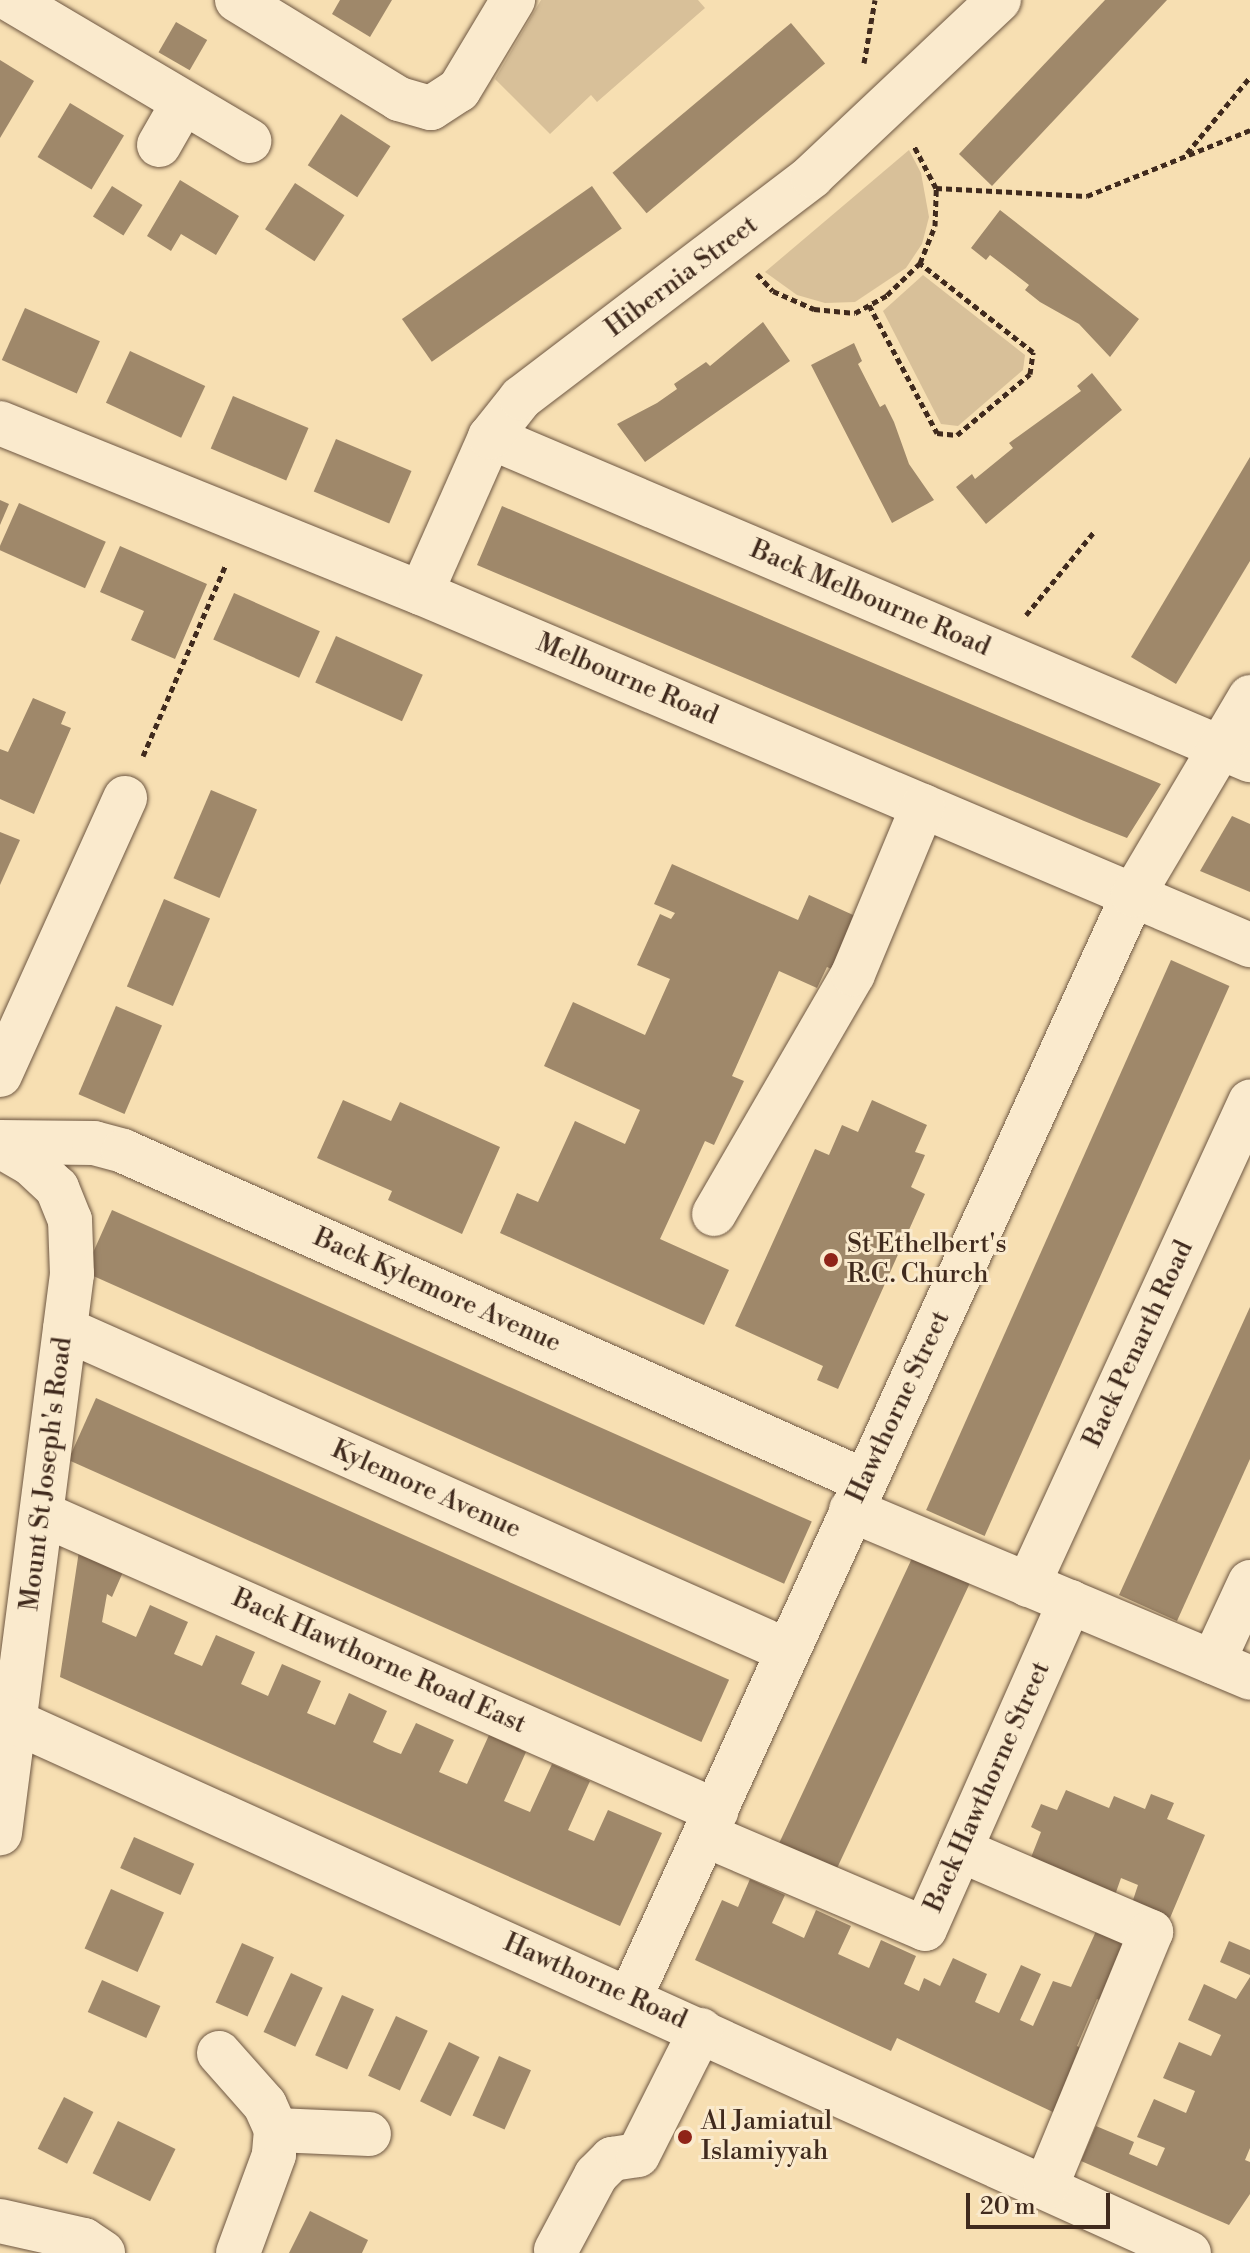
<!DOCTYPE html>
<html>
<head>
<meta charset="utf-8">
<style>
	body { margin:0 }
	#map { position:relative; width:1250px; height:2253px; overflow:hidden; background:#f7dfb2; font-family:"Libre Bodoni",serif }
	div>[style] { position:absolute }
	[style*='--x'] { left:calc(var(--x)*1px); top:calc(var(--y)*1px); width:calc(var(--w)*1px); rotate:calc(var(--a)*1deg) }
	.green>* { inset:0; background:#d8c099 }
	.building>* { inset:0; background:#9f886a; transform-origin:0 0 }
	.path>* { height:5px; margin-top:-2.5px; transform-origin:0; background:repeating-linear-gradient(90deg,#402a1d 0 6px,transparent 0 10px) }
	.roads { filter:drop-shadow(0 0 2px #6e5742) drop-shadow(0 0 2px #6e5742) }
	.minor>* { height:44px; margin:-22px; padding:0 22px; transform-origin:22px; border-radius:22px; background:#faeacd }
	.dots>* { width:22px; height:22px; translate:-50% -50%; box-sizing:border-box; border:4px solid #faeacd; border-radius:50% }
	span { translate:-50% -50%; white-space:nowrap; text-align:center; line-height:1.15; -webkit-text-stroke:6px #faeacd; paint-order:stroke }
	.street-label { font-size:26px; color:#402a1d }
	.poi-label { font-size:26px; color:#402a1d }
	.left { translate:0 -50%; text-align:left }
	.scale { position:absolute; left:966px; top:2193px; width:144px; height:36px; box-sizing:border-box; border:4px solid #402a1d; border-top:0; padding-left:10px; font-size:24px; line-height:28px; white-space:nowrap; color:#402a1d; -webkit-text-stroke:6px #faeacd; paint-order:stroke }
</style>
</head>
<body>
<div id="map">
	<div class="green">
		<i style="clip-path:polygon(541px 0,698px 0,705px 8px,597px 102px,591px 95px,550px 134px,495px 79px)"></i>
		<i style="clip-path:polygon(909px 150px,921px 173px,929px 217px,922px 244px,906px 268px,855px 302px,825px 303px,797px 295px,765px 272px)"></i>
		<i style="clip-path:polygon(923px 275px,1025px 355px,1023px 370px,958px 426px,941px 424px,883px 311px)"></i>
	</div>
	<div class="building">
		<i style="clip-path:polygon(340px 0,392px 0,370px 37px,332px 14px)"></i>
		<i style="clip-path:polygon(1105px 0,1167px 0,992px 186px,959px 154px)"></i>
		<i style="left:176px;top:22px;width:36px;height:35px;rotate:30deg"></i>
		<i style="left:791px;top:23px;width:53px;height:233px;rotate:50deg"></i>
		<i style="clip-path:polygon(0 60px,34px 81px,0 138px)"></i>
		<i style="left:70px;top:103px;width:63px;height:63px;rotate:31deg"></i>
		<i style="left:341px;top:114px;width:59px;height:61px;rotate:33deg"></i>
		<i style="clip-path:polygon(180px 180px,239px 216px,216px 255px,181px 234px,171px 251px,147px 236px)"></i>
		<i style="left:295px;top:183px;width:59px;height:55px;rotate:33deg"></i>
		<i style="left:112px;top:186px;width:36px;height:36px;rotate:32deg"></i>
		<i style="left:592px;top:186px;width:52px;height:232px;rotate:55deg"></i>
		<i style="clip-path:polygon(1000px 210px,1139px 319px,1110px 357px,1079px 324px,1040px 302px,1025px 290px,1029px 285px,990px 255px,986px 260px,971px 248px)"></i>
		<i style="left:25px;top:308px;width:82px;height:57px;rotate:24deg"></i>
		<i style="clip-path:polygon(763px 322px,790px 361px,645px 462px,617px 424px,657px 403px,677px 389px,674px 384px,706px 362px,710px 366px)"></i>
		<i style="clip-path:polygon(854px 343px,862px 361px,858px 364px,880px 407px,885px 404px,894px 422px,909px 464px,934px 500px,892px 523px,811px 365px)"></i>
		<i style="left:130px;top:351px;width:83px;height:57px;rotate:25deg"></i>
		<i style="clip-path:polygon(1092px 373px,1122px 410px,986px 524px,956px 487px,972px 474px,975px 479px,1013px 448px,1009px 443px,1081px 391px,1077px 386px)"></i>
		<i style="left:233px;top:396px;width:82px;height:57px;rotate:23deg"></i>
		<i style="left:336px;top:439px;width:82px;height:57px;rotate:23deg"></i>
		<i style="clip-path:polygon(1250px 457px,1250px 561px,1176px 684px,1131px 657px)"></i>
		<i style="clip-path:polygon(0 500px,9px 504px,0 525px)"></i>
		<i style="left:19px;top:503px;width:95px;height:51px;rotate:24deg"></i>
		<i style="clip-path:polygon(502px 506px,885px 668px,1161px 784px,1127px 838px,1084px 821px,477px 565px)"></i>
		<i style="clip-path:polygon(120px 546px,207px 584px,175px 659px,131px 640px,144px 611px,100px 592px)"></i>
		<i style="left:234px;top:593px;width:94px;height:51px;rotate:24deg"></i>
		<i style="left:336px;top:636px;width:95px;height:51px;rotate:24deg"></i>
		<i style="clip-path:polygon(33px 698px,66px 712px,61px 724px,71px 728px,34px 814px,0 799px,0 749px,8px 752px)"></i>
		<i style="left:211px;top:790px;width:50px;height:96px;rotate:23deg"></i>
		<i style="clip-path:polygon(1232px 816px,1250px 824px,1250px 892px,1200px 871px)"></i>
		<i style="clip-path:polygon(0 832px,20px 840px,0 885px)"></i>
		<i style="clip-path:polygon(672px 864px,798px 920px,809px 895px,862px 919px,838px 972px,827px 967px,817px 988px,779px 971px,732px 1076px,744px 1081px,714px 1145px,705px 1141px,660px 1239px,729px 1270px,704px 1325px,500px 1233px,517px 1193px,538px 1202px,575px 1121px,625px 1144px,640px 1110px,544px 1066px,573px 1002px,645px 1035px,670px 979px,637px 965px,660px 914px,671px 919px,675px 913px,654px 904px)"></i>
		<i style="left:164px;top:899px;width:50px;height:95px;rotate:23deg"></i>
		<i style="left:1171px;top:960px;width:64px;height:602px;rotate:24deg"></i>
		<i style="left:116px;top:1006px;width:50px;height:96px;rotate:23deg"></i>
		<i style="clip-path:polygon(343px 1100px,391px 1121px,400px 1102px,500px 1147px,462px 1234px,388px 1200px,392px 1191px,317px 1158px)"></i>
		<i style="clip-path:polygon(872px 1100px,927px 1125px,915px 1152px,925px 1155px,911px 1187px,925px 1194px,838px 1389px,817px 1380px,823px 1366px,735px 1326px,815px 1149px,829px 1155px,842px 1125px,858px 1132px)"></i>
		<i style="left:112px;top:1210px;width:766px;height:68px;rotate:24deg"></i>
		<i style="clip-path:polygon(1250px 1307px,1250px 1459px,1177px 1621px,1119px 1595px)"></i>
		<i style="left:96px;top:1398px;width:693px;height:68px;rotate:24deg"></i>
		<i style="clip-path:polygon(79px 1551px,123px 1572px,112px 1597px,107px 1594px,102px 1622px,136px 1637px,150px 1605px,188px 1622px,174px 1654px,202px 1666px,216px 1635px,255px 1652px,241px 1684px,268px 1696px,282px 1664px,321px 1681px,307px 1713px,335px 1725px,349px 1693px,387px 1711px,373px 1742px,388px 1749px,401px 1754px,416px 1723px,454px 1740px,439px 1772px,467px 1784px,489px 1735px,526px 1752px,504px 1801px,530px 1812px,552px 1764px,590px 1781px,568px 1830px,594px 1841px,608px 1810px,662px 1833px,620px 1926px,60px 1677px)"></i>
		<i style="left:914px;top:1554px;width:63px;height:322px;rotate:25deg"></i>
		<i style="clip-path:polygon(1066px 1790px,1109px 1808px,1114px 1796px,1145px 1809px,1151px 1794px,1174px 1803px,1167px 1819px,1205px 1835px,1170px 1918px,1132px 1903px,1138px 1885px,1121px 1878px,1115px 1895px,1030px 1860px,1041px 1832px,1031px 1827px,1041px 1804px,1057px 1810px)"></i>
		<i style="left:134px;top:1837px;width:66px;height:34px;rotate:24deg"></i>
		<i style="clip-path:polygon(750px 1879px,785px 1895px,772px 1923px,804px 1938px,816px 1910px,851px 1926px,838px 1954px,869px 1968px,881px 1940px,916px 1956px,904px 1984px,919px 1991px,924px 1978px,940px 1986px,953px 1958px,987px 1974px,975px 2002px,999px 2013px,1021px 1965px,1041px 1974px,1020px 2020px,1033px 2026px,1053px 1981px,1071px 1987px,1097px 1929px,1129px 1943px,1104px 2002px,1097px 1999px,1077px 2046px,1083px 2049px,1057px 2114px,897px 2038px,891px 2051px,695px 1960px,722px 1900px,738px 1907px)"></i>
		<i style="left:111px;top:1889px;width:58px;height:65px;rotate:24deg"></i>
		<i style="clip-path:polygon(1229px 1941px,1250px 1950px,1250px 1975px,1220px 1962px)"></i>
		<i style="left:242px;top:1943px;width:35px;height:65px;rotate:24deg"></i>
		<i style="left:291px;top:1973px;width:35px;height:65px;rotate:25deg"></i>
		<i style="clip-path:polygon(1250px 1977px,1250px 2148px,1245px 2160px,1250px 2162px,1250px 2194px,1229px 2225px,1081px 2161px,1096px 2126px,1134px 2142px,1129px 2154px,1157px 2166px,1165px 2148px,1137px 2137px,1154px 2099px,1186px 2113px,1195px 2091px,1163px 2078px,1179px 2042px,1211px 2056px,1221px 2035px,1188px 2020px,1204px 1984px,1236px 1999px)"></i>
		<i style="left:102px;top:1980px;width:64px;height:35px;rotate:24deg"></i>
		<i style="left:342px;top:1995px;width:35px;height:66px;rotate:24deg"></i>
		<i style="left:396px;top:2016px;width:35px;height:66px;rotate:25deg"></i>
		<i style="left:449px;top:2042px;width:34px;height:66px;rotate:26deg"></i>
		<i style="left:499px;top:2056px;width:35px;height:65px;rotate:24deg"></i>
		<i style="left:64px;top:2097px;width:33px;height:58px;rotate:27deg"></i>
		<i style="left:118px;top:2121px;width:64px;height:58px;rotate:26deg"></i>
		<i style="clip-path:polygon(310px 2211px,368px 2240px,362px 2253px,289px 2253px)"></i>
	</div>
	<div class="path">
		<i style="--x:864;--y:63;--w:64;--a:-80.1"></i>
		<i style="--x:1187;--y:153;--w:99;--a:-50.3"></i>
		<i style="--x:936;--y:188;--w:151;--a:3"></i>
		<i style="--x:1087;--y:196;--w:176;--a:-22"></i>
		<i style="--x:757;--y:274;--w:23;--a:47"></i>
		<i style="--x:773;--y:291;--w:45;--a:23.7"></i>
		<i style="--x:814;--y:309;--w:41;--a:5.6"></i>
		<i style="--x:855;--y:313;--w:37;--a:-29"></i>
		<i style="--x:887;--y:295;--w:46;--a:-44.1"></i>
		<i style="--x:920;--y:263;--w:40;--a:-68"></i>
		<i style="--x:935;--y:226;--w:38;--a:-88"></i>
		<i style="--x:936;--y:188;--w:47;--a:-117.6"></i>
		<i style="--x:869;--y:305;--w:145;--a:62"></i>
		<i style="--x:937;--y:433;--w:20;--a:6"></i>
		<i style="--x:957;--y:435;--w:95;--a:-39.9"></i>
		<i style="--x:1030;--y:374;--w:22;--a:-82"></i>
		<i style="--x:1033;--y:352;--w:144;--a:-141.8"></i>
		<i style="--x:1026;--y:615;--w:107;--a:-50.7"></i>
		<i style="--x:143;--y:756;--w:209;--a:-66.6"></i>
	</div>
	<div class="roads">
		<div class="minor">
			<i style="--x:11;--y:0;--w:277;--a:30.6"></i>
			<i style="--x:237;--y:0;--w:190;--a:31.4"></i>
			<i style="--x:399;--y:99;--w:33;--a:16"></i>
			<i style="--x:431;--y:108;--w:33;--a:-33"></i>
			<i style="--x:459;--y:90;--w:105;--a:-59"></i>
			<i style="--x:159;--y:145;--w:48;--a:-60.3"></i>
			<i style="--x:0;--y:423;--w:454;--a:22"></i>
			<i style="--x:421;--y:593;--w:901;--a:23.01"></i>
			<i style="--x:490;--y:437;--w:826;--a:23.03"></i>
			<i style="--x:421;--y:593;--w:171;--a:-66.1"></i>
			<i style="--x:490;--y:437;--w:50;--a:-51.5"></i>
			<i style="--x:521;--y:398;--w:366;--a:-37.3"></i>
			<i style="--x:812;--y:176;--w:257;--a:-43.3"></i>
			<i style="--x:0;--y:1075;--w:304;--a:-65.7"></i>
			<i style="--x:0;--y:1142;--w:94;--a:0.6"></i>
			<i style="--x:94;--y:1143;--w:30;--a:15"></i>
			<i style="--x:123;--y:1151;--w:812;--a:23.98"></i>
			<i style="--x:0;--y:1146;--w:34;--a:30"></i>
			<i style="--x:30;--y:1163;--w:37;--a:43"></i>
			<i style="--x:57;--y:1188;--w:35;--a:68"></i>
			<i style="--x:70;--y:1220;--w:54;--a:87.9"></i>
			<i style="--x:72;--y:1274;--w:564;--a:97.34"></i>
			<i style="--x:714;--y:1214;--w:277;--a:-59.9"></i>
			<i style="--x:853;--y:974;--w:182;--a:-67.4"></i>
			<i style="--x:65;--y:1329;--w:791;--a:24.01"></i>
			<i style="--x:851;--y:1510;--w:433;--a:22.8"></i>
			<i style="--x:42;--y:1514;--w:737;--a:23.78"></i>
			<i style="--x:1028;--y:1585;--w:532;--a:-65.32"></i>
			<i style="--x:1213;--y:1662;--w:88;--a:-65.2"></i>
			<i style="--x:0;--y:1715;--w:1305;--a:24.35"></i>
			<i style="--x:705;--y:1835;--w:239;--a:23.1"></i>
			<i style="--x:925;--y:1929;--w:358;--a:-66.1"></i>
			<i style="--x:960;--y:1850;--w:208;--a:23.2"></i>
			<i style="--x:1151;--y:1932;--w:276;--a:112.4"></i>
			<i style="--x:630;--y:1998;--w:1212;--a:-65.49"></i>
			<i style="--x:1133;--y:895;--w:230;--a:-59.4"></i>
			<i style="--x:219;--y:2053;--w:69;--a:48.5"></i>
			<i style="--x:265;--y:2105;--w:27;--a:66"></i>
			<i style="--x:276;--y:2130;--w:25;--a:95"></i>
			<i style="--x:274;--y:2155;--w:104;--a:110.2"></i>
			<i style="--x:276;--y:2130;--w:93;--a:2.5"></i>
			<i style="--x:0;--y:2221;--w:86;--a:12.7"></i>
			<i style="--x:84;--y:2240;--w:23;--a:34"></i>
			<i style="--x:556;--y:2250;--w:85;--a:-61.9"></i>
			<i style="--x:596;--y:2175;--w:23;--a:-45"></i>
			<i style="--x:612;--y:2159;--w:26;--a:-9"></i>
			<i style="--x:638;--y:2155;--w:140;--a:-63.3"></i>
		</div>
	</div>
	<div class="dots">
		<i style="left:831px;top:1260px;background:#8f2418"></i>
		<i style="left:685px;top:2137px;background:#8f2418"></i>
	</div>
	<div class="street-label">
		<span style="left:682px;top:277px;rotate:-37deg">Hibernia Street</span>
		<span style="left:870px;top:599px;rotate:23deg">Back Melbourne Road</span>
		<span style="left:627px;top:680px;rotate:23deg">Melbourne Road</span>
		<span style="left:437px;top:1291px;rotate:24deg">Back Kylemore Avenue</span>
		<span style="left:1139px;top:1344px;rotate:-65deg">Back Penarth Road</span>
		<span style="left:899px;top:1407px;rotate:-65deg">Hawthorne Street</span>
		<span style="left:47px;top:1474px;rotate:-83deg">Mount St Joseph's Road</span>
		<span style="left:426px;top:1490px;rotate:24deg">Kylemore Avenue</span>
		<span style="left:379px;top:1662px;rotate:24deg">Back Hawthorne Road East</span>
		<span style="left:988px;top:1787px;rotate:-66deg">Back Hawthorne Street</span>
		<span style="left:595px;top:1982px;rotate:24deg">Hawthorne Road</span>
	</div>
	<div class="poi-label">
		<span class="left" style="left:847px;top:1260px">St Ethelbert's<br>R.C. Church</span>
		<span class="left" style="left:701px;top:2137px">Al Jamiatul<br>Islamiyyah</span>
	</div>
	<div class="scale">20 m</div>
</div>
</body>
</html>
